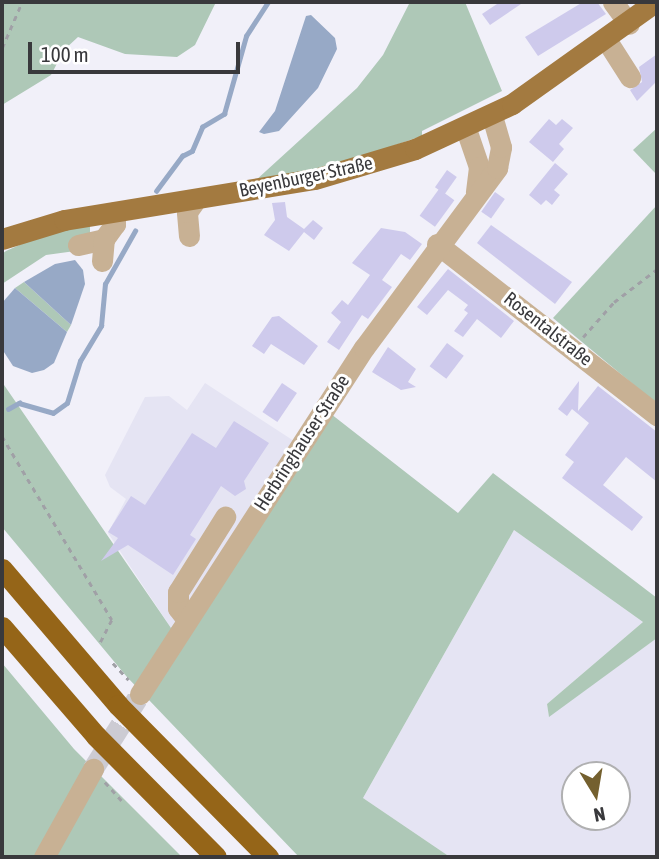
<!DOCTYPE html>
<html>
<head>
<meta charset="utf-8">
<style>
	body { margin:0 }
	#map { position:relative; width:659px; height:859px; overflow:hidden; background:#f1f0f9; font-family:"Asap Condensed",sans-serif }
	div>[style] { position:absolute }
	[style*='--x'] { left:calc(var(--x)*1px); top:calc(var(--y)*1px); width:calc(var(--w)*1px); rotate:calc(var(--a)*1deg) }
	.built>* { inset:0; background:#e5e4f3 }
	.green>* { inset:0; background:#aec8b7 }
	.water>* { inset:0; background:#97a9c6 }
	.stream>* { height:4.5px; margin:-2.25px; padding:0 2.25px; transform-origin:2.25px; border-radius:2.25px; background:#97a9c6 }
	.building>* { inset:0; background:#cecaec; transform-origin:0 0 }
	.minor-tunnel>* { height:21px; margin-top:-10.5px; transform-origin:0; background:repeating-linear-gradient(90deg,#cccbd3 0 21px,transparent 0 31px) }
	.path>* { height:2.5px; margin-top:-1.25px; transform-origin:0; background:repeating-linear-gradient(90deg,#a0a0a6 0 5px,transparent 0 10px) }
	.minor>* { height:21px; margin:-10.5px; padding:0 10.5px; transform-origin:10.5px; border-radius:10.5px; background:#c8b194 }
	.major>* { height:21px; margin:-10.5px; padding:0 10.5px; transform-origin:10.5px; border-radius:10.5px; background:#a37a40 }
	.highway>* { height:21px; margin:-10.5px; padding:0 10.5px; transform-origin:10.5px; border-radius:10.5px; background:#956518 }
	span { translate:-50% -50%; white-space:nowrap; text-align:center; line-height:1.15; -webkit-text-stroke:6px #fff; paint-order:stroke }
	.street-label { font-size:19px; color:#39393c }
	.frame { position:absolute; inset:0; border:4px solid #39393c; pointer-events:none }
	.north { position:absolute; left:561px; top:761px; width:70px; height:70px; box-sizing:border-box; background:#fff; border:2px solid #b0b0b1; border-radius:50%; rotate:169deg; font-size:19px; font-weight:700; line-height:28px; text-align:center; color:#39393c }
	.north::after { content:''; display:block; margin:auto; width:24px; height:32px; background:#74602f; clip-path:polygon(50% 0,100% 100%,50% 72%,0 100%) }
	.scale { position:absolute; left:28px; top:42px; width:212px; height:32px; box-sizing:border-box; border:4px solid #39393c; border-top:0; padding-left:9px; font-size:21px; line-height:24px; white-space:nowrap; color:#39393c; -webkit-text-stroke:5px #fff; paint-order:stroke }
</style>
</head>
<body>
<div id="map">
	<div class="built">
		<i style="clip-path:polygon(205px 383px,294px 441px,171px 628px,108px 533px,126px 499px,110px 487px,105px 475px,145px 397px,169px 396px,187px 410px)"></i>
		<i style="clip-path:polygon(evenodd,514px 530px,643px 622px,547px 704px,549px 716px,657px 638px,657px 857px,450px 857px,363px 798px,514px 530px,575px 775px,617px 775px,617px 817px,575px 817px,575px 775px)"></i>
	</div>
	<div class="green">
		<i style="clip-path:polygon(2px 2px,216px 2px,195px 45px,177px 57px,125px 54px,78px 37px,64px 50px,51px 75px,2px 105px)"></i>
		<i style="clip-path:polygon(410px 2px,465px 2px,502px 91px,422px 131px,422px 136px,316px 172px,255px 181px,357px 88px,383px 55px)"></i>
		<i style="clip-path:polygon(657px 128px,657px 175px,633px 150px)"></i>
		<i style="clip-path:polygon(657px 205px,657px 404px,553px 318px)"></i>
		<i style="clip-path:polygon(90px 225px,90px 249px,46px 255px,2px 284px,2px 254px,6px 251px,46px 233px)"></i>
		<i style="clip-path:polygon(24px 282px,71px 325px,67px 332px,15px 288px)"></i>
		<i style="clip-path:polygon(2px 382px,171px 628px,331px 414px,458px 513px,493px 473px,657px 598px,657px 638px,549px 717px,547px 704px,643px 622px,514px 530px,363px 798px,450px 857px,299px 857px,127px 677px,2px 527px)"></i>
		<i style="clip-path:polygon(2px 663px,74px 749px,182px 857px,2px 857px)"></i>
	</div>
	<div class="water">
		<i style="clip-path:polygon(311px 15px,335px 38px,337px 49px,318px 88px,279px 131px,264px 134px,259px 132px,275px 111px,306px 16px)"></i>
		<i style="clip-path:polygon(75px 260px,83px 270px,85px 284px,71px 325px,24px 282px,55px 264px)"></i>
		<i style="clip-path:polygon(15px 288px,67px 332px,54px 363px,44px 370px,32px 373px,13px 366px,2px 349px,2px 303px)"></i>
	</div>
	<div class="stream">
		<i style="--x:156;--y:191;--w:44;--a:-53.4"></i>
		<i style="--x:182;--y:156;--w:11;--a:-27"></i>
		<i style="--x:192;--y:151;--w:26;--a:-67"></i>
		<i style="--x:202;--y:127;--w:26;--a:-31"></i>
		<i style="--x:224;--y:114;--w:81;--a:-74.2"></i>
		<i style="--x:246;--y:36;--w:40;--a:-57.1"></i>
		<i style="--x:8;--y:409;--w:13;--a:-29"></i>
		<i style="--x:19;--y:403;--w:35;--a:16"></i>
		<i style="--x:53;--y:413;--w:17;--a:-36"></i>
		<i style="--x:67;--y:403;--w:44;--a:-72.8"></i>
		<i style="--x:80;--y:361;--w:41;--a:-59"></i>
		<i style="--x:101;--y:326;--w:42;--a:-84.6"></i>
		<i style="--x:105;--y:284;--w:61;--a:-60.5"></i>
	</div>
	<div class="building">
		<i style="clip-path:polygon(500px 2px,524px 2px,490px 25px,482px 14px)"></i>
		<i style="clip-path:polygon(583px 2px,597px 2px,606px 14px,538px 56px,525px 37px)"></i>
		<i style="clip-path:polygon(657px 54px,657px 81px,637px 101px,630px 90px,642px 82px,639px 67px)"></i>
		<i style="clip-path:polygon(549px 119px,556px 125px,562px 119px,573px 128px,559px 144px,564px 149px,553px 162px,529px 142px)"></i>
		<i style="clip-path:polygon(555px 163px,568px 174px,554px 190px,560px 195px,552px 205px,546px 200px,541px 205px,529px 195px)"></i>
		<i style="left:447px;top:170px;width:12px;height:21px;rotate:35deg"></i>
		<i style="left:439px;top:189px;width:19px;height:33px;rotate:36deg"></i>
		<i style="left:495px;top:192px;width:12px;height:24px;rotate:35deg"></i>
		<i style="clip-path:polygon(285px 202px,287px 217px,304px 229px,313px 220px,323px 228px,314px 240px,304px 232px,289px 251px,264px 235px,275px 220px,272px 203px)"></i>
		<i style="clip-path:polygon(491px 225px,572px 282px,555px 304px,477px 243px)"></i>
		<i style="clip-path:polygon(381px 228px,405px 232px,422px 244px,410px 260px,401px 254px,382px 280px,392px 287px,368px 319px,362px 315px,339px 350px,327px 342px,341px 322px,331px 313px,342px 300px,348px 305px,370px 275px,352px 263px)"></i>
		<i style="clip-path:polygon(448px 269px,514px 321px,501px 338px,477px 319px,463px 337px,454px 331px,468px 313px,464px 310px,468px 305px,448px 290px,427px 315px,417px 307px)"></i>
		<i style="clip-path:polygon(279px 316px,318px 346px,304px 365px,271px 344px,264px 354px,252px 346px,272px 317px)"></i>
		<i style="left:447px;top:343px;width:21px;height:29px;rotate:37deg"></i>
		<i style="clip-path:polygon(388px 347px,416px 369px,408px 382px,416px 387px,401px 390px,372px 372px)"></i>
		<i style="clip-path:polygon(579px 381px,578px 411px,598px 386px,657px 432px,657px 482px,626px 457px,603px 485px,643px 517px,632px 531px,562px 478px,574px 462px,565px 455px,589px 423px,572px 409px,567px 416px,558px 409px)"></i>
		<i style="left:282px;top:383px;width:18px;height:35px;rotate:34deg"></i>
		<i style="clip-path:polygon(234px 421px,269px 443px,244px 481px,246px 489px,235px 496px,221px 486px,190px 535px,196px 539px,173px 575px,128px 545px,101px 561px,118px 538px,108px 532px,131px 496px,145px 505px,192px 433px,216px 448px)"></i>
	</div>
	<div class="minor-tunnel">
		<i style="--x:93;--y:769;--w:89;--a:-57.9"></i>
	</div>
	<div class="path">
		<i style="--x:2;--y:48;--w:50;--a:-66.5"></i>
		<i style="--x:583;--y:337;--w:47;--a:-48.5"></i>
		<i style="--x:614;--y:302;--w:54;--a:-37.5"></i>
		<i style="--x:2;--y:436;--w:214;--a:59.1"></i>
		<i style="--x:112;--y:620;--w:25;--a:117"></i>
		<i style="--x:113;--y:663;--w:23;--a:47"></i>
		<i style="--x:105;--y:782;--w:25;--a:48"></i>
	</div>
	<div class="minor">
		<i style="--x:613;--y:2;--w:27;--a:54"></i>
		<i style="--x:607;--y:41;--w:43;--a:57.4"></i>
		<i style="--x:466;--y:129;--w:40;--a:71.1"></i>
		<i style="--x:479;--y:167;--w:26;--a:97"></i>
		<i style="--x:189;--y:236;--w:24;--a:-95"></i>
		<i style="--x:187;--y:212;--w:16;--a:-55"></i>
		<i style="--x:437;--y:244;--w:279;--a:37.9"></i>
		<i style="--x:78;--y:245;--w:27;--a:-13"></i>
		<i style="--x:104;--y:239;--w:19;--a:-54"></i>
		<i style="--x:115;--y:224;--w:12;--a:-90"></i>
		<i style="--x:102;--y:261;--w:22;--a:-85"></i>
		<i style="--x:187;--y:620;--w:15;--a:-127"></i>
		<i style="--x:178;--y:608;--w:16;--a:-90"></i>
		<i style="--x:178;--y:592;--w:89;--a:-57.9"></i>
		<i style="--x:140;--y:694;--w:412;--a:-57.1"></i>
		<i style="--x:364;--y:348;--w:224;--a:-53.5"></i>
		<i style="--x:497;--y:168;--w:21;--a:-79"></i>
		<i style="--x:501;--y:147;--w:33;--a:-106"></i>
		<i style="--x:44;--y:857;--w:101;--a:-60.9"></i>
	</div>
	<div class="major">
		<i style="--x:2;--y:239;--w:65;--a:-17"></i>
		<i style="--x:64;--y:220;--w:254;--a:-9.3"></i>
		<i style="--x:315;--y:179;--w:104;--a:-16.7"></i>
		<i style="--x:415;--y:149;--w:107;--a:-24.9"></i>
		<i style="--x:512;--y:104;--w:176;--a:-35.5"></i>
	</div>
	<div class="highway">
		<i style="--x:2;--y:569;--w:179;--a:49.5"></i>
		<i style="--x:118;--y:705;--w:214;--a:45.4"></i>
		<i style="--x:2;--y:627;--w:144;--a:49.2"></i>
		<i style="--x:96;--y:736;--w:170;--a:45.2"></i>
	</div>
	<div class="street-label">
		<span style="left:306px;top:177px;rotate:-12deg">Beyenburger Straße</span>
		<span style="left:548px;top:329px;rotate:38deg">Rosentalstraße</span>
		<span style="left:302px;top:443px;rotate:-57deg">Herbringhauser Straße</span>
	</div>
	<div class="frame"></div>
	<div class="north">N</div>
	<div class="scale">100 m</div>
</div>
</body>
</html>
